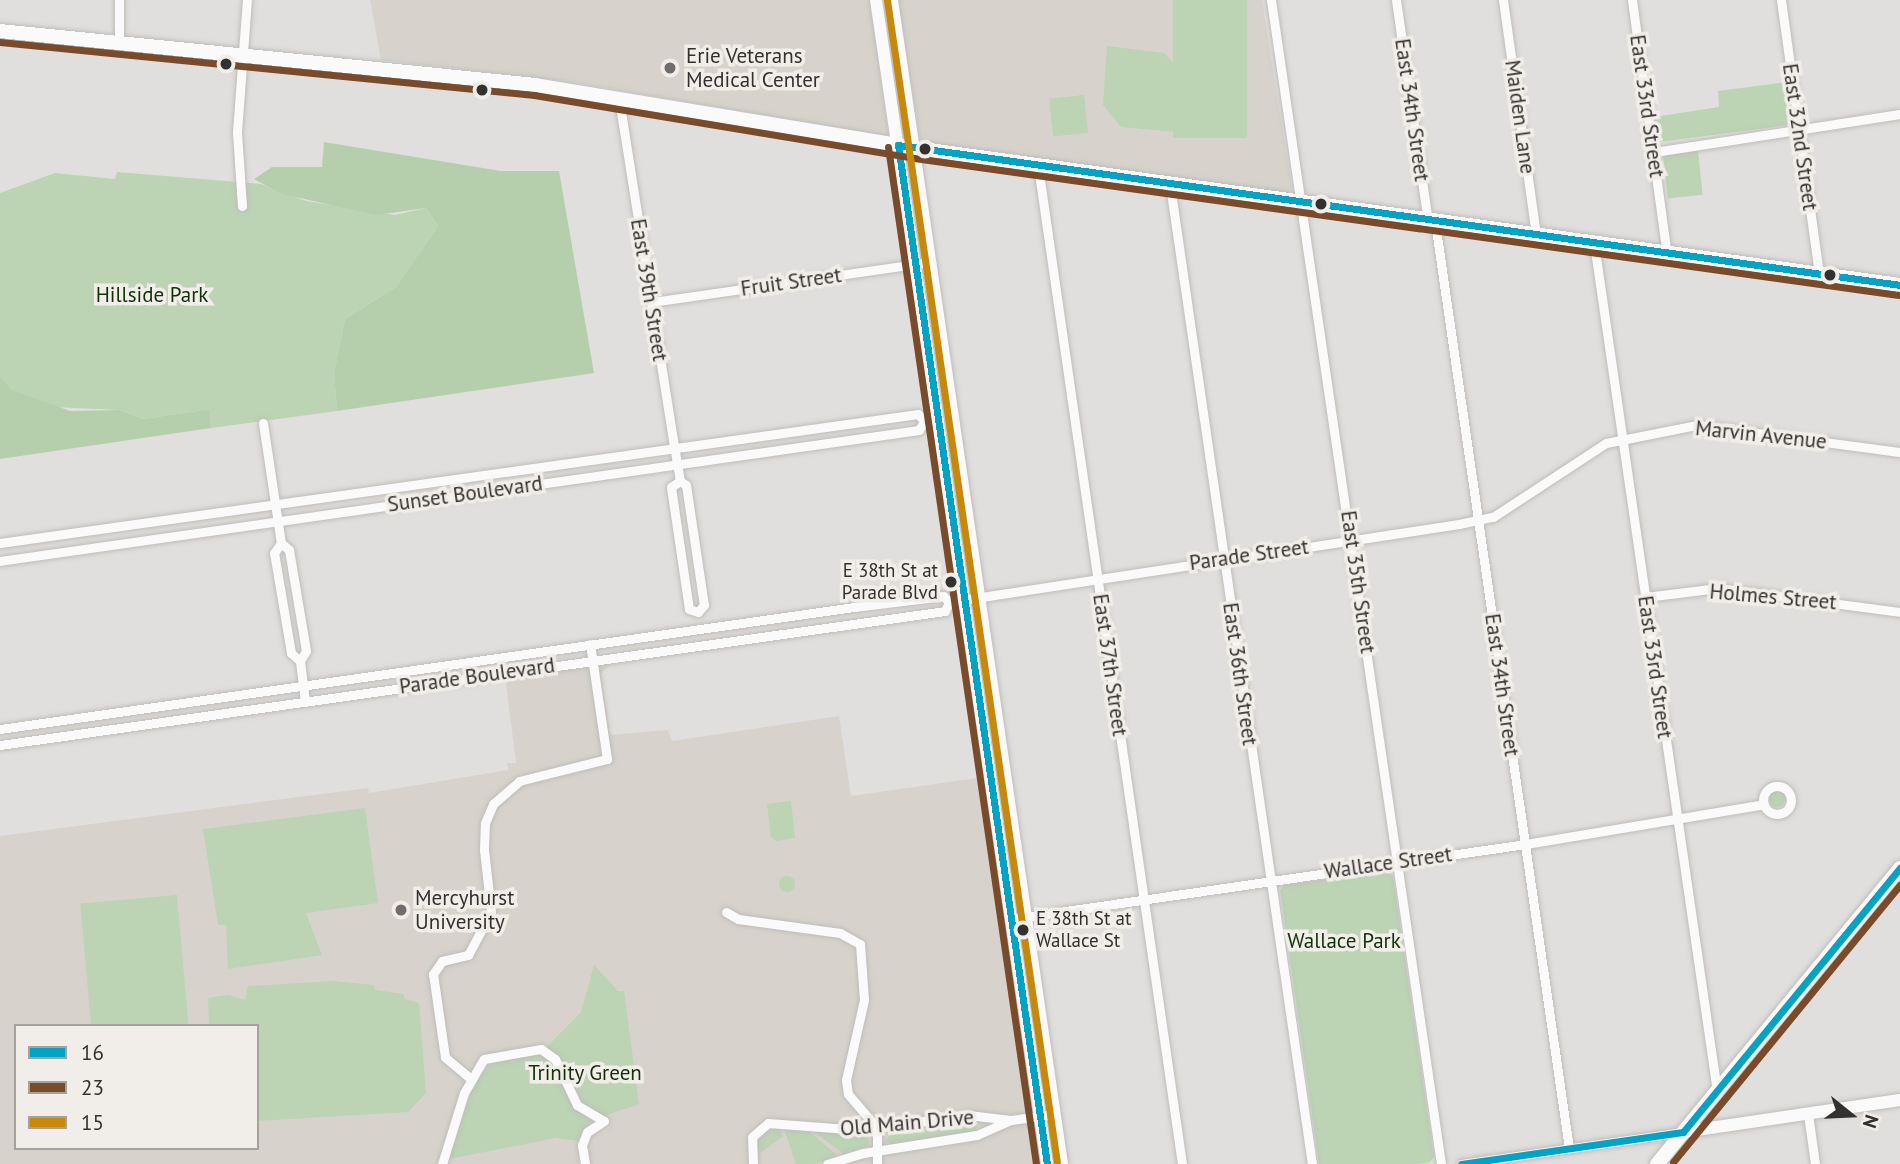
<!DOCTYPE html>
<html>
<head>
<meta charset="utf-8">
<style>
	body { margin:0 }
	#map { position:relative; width:1900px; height:1164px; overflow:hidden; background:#e1dfdd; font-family:"PT Sans",sans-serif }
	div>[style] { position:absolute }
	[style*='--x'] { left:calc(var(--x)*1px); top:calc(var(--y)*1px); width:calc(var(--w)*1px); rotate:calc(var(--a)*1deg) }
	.built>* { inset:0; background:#d7d3cc }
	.green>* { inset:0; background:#bcd3b4; transform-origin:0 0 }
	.round { border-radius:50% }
	.forest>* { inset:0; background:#b5cfad }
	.roads { filter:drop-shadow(0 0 2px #bfbdbb) drop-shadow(0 0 2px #bfbdbb) }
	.street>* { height:9px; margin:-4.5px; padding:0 4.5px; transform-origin:4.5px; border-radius:4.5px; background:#fafafa }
	.street>.ring { margin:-4.5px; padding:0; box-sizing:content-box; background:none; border:9px solid #fafafa; border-radius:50% }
	.secondary>* { height:12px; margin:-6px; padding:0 6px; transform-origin:6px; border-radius:6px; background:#fafafa }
	.primary>* { height:14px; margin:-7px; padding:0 7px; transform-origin:7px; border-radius:7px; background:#fafafa }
	.bus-1>* { height:7px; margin:-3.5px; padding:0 3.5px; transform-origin:3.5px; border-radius:3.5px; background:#03a3c6 }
	.bus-2>* { height:7px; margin:-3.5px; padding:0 3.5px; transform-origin:3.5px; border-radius:3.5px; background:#7a4b2a }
	.bus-3>* { height:7px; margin:-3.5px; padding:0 3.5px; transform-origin:3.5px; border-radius:3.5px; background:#c6890c }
	.dots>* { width:19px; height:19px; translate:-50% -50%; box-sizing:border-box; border:4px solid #f1ede8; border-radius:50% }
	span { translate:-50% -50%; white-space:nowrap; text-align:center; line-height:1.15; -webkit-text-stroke:7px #f1ede8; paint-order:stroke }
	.bus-label { font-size:19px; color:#333130 }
	.right { translate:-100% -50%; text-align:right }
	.left { translate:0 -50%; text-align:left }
	.poi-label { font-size:21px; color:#333130 }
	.street-label { font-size:21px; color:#333130 }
	.park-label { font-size:21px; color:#113209 }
	.legend { position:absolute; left:14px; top:1024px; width:245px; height:126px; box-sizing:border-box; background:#f1ede8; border:2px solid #a5a29e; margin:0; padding:9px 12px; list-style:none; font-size:21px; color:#333130 }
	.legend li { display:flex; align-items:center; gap:14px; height:35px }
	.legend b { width:35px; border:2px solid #a5a29e }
	.north { position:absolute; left:1816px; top:1080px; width:70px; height:70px; -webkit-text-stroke:5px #f1ede8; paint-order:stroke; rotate:108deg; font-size:19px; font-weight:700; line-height:28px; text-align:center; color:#333130 }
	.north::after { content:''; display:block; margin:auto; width:24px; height:32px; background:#333130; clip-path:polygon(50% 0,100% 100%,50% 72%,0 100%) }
</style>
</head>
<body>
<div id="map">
	<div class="built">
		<i style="clip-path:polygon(370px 0,870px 0,888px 133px,884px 136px,573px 82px,381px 60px)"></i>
		<i style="clip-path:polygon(898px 0,1262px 0,1292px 189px,1286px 195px,921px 143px)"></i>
		<i style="clip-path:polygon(evenodd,614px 661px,601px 674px,610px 735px,668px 730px,672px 741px,839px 716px,851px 796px,984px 777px,1041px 1164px,0 1164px,0 836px,368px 788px,369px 793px,508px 770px,507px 763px,516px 763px,505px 676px,614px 661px,16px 1026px,257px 1026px,257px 1148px,16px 1148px,16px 1026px)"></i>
	</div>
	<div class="green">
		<i style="left:1173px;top:0;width:74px;height:138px"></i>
		<i style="clip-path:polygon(1107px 46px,1164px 53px,1174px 63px,1183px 110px,1176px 132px,1121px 127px,1103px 105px)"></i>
		<i style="clip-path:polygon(1787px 82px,1789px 125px,1659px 142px,1654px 117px,1719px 107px,1718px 91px)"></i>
		<i style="left:1084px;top:95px;width:38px;height:35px;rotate:84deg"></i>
		<i style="left:1698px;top:151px;width:44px;height:35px;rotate:84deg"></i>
		<i style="clip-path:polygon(117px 172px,261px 184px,306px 201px,395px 215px,426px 208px,438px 226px,396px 287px,345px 319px,334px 373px,337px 411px,211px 428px,210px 409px,143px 419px,119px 410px,53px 407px,12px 390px,0 376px,0 193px,55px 173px,115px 179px)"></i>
		<i class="round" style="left:1769px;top:791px;width:16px;height:16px"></i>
		<i style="clip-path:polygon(791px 801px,795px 838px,776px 841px,771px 837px,767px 804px)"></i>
		<i style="clip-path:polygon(365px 808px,378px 903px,306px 913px,322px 955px,228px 969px,226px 925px,218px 925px,203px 829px)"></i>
		<i style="clip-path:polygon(1388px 871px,1393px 876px,1434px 1157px,1429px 1163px,1416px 1164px,1319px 1164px,1280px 890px,1284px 885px)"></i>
		<i class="round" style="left:779px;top:876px;width:16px;height:16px"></i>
		<i style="left:177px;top:895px;width:131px;height:97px;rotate:85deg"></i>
		<i style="clip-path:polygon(594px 965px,618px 991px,624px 991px,639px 1104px,592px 1120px,578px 1141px,556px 1138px,449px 1159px,476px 1077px,495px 1061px,539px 1055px,581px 1012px)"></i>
		<i style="clip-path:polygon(334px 981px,374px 985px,375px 990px,404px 994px,404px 999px,419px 1003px,426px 1093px,408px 1112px,257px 1121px,257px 1026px,209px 1026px,208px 998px,228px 995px,245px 1000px,248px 986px)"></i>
		<i style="clip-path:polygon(969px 1118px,978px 1119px,976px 1131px,893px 1145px,886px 1141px,892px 1130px)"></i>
		<i style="clip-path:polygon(778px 1126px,783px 1137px,757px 1155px,756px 1138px)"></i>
		<i style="clip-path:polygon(783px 1126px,807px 1130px,837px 1155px,815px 1164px,796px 1164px)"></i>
		<i style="clip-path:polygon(813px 1131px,861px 1133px,868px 1137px,869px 1145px,844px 1154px)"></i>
	</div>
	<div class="forest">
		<i style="clip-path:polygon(324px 142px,501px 171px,559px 171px,594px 373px,337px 411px,334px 373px,345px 319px,396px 287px,438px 226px,426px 208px,376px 215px,282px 194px,254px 179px,272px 167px,322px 167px)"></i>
		<i style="clip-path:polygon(0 376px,12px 390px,70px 411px,119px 410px,143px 419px,210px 409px,211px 428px,0 459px)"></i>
	</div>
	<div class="roads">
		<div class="street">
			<i style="--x:1271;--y:0;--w:1176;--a:81.69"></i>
			<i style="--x:1396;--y:0;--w:223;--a:81.8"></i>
			<i style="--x:1503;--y:0;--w:237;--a:82"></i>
			<i style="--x:1632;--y:0;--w:256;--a:82.2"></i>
			<i style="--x:1781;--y:0;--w:276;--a:82.1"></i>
			<i style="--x:119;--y:43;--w:43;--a:-90"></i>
			<i style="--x:619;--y:99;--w:345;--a:81"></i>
			<i style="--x:673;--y:440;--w:42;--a:80.3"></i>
			<i style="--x:680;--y:481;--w:7;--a:34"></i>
			<i style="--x:686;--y:485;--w:121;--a:81.5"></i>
			<i style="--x:704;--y:605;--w:9;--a:131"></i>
			<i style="--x:698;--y:612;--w:9;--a:-162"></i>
			<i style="--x:689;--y:609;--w:123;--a:-98.4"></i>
			<i style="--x:671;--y:487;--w:11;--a:-34"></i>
			<i style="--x:1654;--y:152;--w:249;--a:-8.8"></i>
			<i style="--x:1038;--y:166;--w:1008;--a:81.79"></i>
			<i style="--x:1170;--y:185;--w:989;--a:81.75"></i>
			<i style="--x:242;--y:206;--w:74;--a:-93.9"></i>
			<i style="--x:237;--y:132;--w:132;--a:-85.7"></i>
			<i style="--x:1435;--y:222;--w:936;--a:81.77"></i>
			<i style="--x:1594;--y:243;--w:857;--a:81.75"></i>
			<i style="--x:652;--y:302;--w:282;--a:-8.2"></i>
			<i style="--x:263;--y:423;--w:121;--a:81.5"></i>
			<i style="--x:0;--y:543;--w:927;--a:-8"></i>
			<i style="--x:918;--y:414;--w:9;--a:49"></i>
			<i style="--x:924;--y:421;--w:10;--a:119"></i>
			<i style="--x:919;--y:430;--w:928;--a:171.89"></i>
			<i style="--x:281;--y:543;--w:11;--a:41"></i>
			<i style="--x:289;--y:550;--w:102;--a:80.4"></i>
			<i style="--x:306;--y:651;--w:12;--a:121"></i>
			<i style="--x:300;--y:661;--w:12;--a:-138"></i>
			<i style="--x:291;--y:653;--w:101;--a:-99.6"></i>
			<i style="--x:274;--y:553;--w:12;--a:-55"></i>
			<i style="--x:1645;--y:597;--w:74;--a:-7"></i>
			<i style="--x:1718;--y:588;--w:184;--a:7.5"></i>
			<i style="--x:300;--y:661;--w:41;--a:83"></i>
			<i style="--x:0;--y:729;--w:863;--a:-8.13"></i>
			<i style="--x:854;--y:607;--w:90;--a:-7"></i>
			<i style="--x:943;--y:596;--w:8;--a:45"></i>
			<i style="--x:949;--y:602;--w:516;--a:-8.7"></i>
			<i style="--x:1459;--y:524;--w:35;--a:-12"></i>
			<i style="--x:1493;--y:517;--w:135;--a:-33.2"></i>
			<i style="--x:1606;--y:443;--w:93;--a:-11.2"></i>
			<i style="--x:1697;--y:425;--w:205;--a:7.6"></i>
			<i style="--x:0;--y:745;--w:954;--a:-8.07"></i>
			<i style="--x:945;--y:611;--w:10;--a:-66"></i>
			<i class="ring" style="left:1763px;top:786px;width:19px;height:19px"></i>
			<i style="--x:726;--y:912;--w:14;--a:30"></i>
			<i style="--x:738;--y:919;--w:103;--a:7.8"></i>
			<i style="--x:840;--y:933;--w:23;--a:29"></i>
			<i style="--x:860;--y:944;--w:56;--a:85.9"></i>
			<i style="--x:864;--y:1000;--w:82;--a:102.7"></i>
			<i style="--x:846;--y:1080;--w:14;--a:82"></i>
			<i style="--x:848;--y:1094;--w:45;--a:49.5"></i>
			<i style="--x:877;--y:1128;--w:36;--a:90"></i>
			<i style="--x:1011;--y:919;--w:520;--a:-8.29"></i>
			<i style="--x:1526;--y:844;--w:241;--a:-9.5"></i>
			<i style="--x:471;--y:1079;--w:34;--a:-140"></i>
			<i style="--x:445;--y:1057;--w:84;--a:-98.2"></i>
			<i style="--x:433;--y:974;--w:16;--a:-55"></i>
			<i style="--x:442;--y:961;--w:27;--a:-13"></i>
			<i style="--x:468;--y:955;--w:49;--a:-61.9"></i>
			<i style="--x:491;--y:912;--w:62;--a:-96.4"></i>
			<i style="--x:484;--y:850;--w:27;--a:-88"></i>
			<i style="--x:485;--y:823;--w:21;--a:-67"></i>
			<i style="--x:493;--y:804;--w:35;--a:-41"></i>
			<i style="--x:519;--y:781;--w:91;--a:-14"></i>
			<i style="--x:607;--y:759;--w:116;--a:-98.4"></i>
			<i style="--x:1808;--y:1114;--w:50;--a:82"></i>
			<i style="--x:442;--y:1164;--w:74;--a:-72.8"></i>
			<i style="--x:464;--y:1093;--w:39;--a:-60"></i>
			<i style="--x:484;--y:1059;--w:58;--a:-10"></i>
			<i style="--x:541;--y:1049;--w:17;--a:36"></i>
			<i style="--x:555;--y:1059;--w:51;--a:64.4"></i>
			<i style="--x:577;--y:1105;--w:31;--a:31"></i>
			<i style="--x:604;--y:1121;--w:20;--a:147"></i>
			<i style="--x:587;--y:1132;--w:14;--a:111"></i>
			<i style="--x:582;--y:1145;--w:19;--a:81"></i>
			<i style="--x:753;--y:1164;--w:27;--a:-92"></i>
			<i style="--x:752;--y:1137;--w:21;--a:-41"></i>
			<i style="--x:768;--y:1123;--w:93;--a:4.3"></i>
			<i style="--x:861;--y:1130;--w:108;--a:-8"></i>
			<i style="--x:968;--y:1115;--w:43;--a:6.6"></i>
			<i style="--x:1011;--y:1120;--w:44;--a:-7.8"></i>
			<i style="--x:827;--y:1164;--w:38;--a:-17"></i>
			<i style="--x:863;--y:1153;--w:115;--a:-9"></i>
			<i style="--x:977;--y:1135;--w:36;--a:-24"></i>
			<i style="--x:1461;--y:1164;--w:224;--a:-8.2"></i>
		</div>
		<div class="secondary">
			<i style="--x:876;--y:0;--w:1176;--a:81.64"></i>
			<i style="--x:892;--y:0;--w:1176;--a:81.69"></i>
			<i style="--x:1683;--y:1132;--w:219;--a:-8.4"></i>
		</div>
		<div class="primary">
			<i style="--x:0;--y:31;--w:538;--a:5.76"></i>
			<i style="--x:535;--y:85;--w:385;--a:9.4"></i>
			<i style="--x:915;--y:148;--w:994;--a:7.92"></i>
			<i style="--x:1657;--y:1164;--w:383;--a:-50.6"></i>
		</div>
	</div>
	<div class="bus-1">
		<i style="--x:1047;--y:1164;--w:1030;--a:-98.32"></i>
		<i style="--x:898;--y:145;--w:1012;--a:7.95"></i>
		<i style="--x:1461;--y:1164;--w:224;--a:-8.2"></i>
		<i style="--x:1683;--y:1132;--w:342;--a:-50.6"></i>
	</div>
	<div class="bus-2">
		<i style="--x:0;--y:42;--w:537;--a:5.67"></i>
		<i style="--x:534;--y:95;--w:385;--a:9.4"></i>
		<i style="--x:914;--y:158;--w:994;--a:7.92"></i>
		<i style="--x:888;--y:147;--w:1028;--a:81.72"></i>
		<i style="--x:1673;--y:1162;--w:358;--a:-50.7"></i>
	</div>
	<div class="bus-3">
		<i style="--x:887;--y:0;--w:1174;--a:81.68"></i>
	</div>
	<div class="dots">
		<i style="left:226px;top:64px;background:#333130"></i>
		<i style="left:670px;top:68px;background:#706e6d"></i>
		<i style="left:482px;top:90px;background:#333130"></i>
		<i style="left:925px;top:149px;background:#333130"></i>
		<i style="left:1321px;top:204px;background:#333130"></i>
		<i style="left:1830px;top:275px;background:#333130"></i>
		<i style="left:951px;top:582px;background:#333130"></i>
		<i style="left:401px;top:910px;background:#706e6d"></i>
		<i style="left:1023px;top:930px;background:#333130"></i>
	</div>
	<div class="bus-label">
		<span class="right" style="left:938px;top:582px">E 38th St at<br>Parade Blvd</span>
		<span class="left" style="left:1036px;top:930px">E 38th St at<br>Wallace St</span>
	</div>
	<div class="poi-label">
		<span class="left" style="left:686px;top:68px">Erie Veterans<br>Medical Center</span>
		<span class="left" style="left:415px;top:910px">Mercyhurst<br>University</span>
	</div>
	<div class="street-label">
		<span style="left:1647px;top:106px;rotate:82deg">East 33rd Street</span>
		<span style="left:1412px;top:110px;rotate:82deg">East 34th Street</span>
		<span style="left:1520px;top:117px;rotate:82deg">Maiden Lane</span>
		<span style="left:1800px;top:137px;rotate:82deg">East 32nd Street</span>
		<span style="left:791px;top:282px;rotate:-8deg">Fruit Street</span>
		<span style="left:649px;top:290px;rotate:81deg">East 39th Street</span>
		<span style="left:1761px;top:435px;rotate:6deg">Marvin Avenue</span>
		<span style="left:465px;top:494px;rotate:-8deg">Sunset Boulevard</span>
		<span style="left:1249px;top:555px;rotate:-8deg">Parade Street</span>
		<span style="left:1358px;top:582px;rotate:82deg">East 35th Street</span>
		<span style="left:1773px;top:597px;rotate:5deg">Holmes Street</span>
		<span style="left:1110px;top:665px;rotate:82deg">East 37th Street</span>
		<span style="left:1655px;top:667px;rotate:82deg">East 33rd Street</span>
		<span style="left:1240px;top:674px;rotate:82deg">East 36th Street</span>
		<span style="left:477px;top:676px;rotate:-8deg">Parade Boulevard</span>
		<span style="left:1502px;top:685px;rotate:82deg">East 34th Street</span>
		<span style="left:1388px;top:863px;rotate:-8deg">Wallace Street</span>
		<span style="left:907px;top:1123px;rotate:-5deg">Old Main Drive</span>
	</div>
	<div class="park-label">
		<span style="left:152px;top:295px">Hillside Park</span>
		<span style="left:1344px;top:941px">Wallace Park</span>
		<span style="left:585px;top:1073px">Trinity Green</span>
	</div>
	<ul class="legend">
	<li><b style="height:9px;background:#03a3c6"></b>16</li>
	<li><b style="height:9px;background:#7a4b2a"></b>23</li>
	<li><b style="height:9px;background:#c6890c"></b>15</li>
	</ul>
	<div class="north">N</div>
</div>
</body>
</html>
